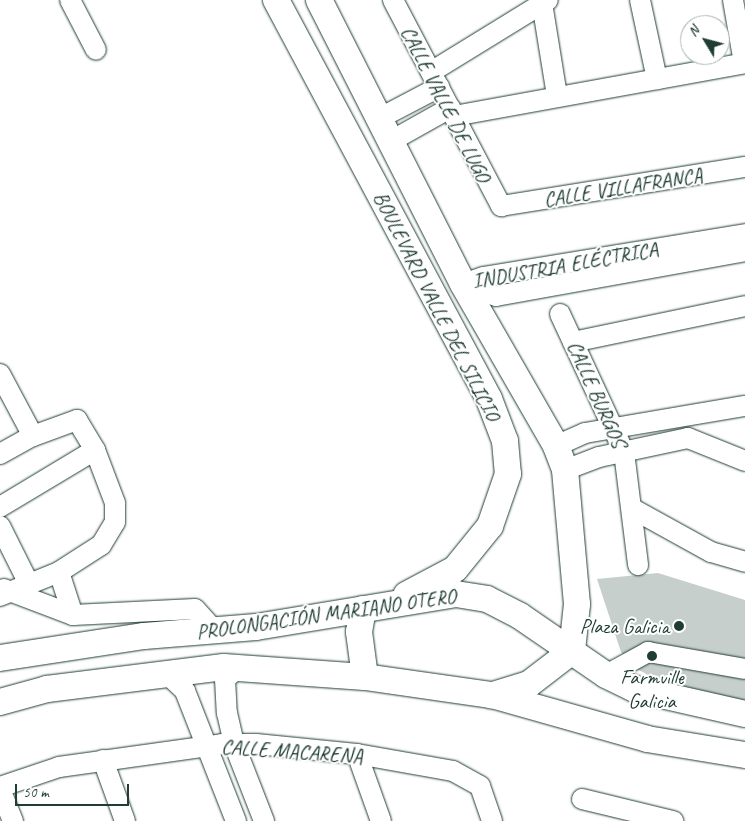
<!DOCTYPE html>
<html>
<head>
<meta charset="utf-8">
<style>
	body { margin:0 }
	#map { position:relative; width:745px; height:821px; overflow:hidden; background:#fff; font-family:Caveat,sans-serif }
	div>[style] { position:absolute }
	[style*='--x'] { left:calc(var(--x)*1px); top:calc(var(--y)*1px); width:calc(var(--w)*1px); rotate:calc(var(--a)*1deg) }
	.building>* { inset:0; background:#c7cfcc }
	.roads { filter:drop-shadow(0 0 1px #1f3d34) drop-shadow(0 0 1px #1f3d34) }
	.minor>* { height:20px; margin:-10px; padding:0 10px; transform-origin:10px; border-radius:10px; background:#fff }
	.major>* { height:26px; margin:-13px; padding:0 13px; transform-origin:13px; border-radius:13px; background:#fff }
	.dots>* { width:14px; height:14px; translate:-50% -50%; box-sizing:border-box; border:2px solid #fff; border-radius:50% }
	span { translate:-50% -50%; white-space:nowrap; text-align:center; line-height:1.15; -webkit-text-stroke:4px #fff; paint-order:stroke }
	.street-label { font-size:21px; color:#1f3d34 }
	.poi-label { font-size:21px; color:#1f3d34 }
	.right { translate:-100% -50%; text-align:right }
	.north { position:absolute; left:680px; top:15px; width:50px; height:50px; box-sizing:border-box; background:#fff; border:1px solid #a5b1ae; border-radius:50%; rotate:307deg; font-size:14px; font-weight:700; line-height:20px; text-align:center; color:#1f3d34 }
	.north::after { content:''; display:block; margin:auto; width:18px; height:22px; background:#1f3d34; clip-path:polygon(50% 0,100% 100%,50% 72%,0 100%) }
	.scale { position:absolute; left:15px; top:784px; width:114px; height:22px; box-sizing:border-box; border:2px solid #1f3d34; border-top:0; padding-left:6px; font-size:15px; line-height:18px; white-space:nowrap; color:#1f3d34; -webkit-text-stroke:4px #fff; paint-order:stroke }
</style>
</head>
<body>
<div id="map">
	<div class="building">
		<i style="clip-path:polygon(658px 573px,745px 600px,745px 701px,679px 691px,633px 667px,621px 652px,597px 579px)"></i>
	</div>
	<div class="roads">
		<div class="minor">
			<i style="--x:70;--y:0;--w:56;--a:62.5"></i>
			<i style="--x:393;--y:0;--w:233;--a:62.3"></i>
			<i style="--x:501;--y:206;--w:247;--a:-9.1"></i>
			<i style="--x:640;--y:0;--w:81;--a:77.9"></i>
			<i style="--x:733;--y:0;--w:64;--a:80.1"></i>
			<i style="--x:542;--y:3;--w:94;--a:80.8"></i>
			<i style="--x:431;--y:72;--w:137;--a:-31.6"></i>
			<i style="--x:454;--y:116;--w:296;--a:-10.3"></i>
			<i style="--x:380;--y:118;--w:67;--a:-27.7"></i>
			<i style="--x:391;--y:141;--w:68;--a:-29.2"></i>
			<i style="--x:463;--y:284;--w:35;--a:20"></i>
			<i style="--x:496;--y:296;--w:253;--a:-10.2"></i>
			<i style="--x:463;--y:284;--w:21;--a:-19"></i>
			<i style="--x:483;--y:277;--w:266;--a:-9.3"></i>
			<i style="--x:560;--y:314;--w:152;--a:65.1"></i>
			<i style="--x:624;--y:452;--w:114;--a:82.9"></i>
			<i style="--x:573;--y:342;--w:176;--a:-11.8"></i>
			<i style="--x:0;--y:374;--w:70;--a:62"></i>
			<i style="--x:688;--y:438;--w:61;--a:22"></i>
			<i style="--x:556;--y:446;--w:32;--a:-24"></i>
			<i style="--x:585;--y:433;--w:162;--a:-9.6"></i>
			<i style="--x:0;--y:454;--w:38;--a:-29"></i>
			<i style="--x:33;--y:436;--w:47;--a:-20"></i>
			<i style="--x:77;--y:420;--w:35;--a:59"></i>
			<i style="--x:95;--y:450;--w:57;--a:69.3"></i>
			<i style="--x:115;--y:503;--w:19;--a:90"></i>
			<i style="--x:115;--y:522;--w:27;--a:121"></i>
			<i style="--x:101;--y:545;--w:50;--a:147.3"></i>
			<i style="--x:59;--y:572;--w:64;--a:157.9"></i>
			<i style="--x:565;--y:470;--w:36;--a:-21"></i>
			<i style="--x:599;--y:457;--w:91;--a:-12.1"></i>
			<i style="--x:0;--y:507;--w:111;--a:-31"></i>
			<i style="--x:633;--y:509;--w:89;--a:28.9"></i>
			<i style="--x:711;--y:552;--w:35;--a:16"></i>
			<i style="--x:0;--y:526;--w:65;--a:63.4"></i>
			<i style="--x:59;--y:572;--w:45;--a:72"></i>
			<i style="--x:4;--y:589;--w:74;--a:20.6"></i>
			<i style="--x:73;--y:615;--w:122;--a:-2.8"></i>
			<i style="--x:195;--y:609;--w:28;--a:48"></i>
			<i style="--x:238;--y:668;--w:17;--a:140"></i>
			<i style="--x:225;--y:679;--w:34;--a:87"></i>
			<i style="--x:227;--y:713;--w:32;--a:77"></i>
			<i style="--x:234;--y:744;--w:83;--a:68.7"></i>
			<i style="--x:166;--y:673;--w:26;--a:43"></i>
			<i style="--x:185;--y:691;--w:140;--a:68.6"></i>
			<i style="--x:606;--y:675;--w:48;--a:-28.7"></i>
			<i style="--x:648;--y:652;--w:98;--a:9.9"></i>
			<i style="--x:357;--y:754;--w:71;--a:70.3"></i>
			<i style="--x:103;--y:760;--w:65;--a:70.2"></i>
			<i style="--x:0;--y:787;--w:62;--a:-18.7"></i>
			<i style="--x:59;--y:767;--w:165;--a:-8"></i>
			<i style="--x:222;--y:744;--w:34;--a:0"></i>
			<i style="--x:256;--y:744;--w:101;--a:5.7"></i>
			<i style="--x:357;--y:754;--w:97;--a:10"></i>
			<i style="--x:453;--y:771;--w:31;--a:29"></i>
			<i style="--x:480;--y:786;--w:37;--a:71"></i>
			<i style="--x:0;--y:789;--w:35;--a:68"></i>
			<i style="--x:582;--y:799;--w:94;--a:13.6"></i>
		</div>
		<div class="major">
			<i style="--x:276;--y:0;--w:452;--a:61.9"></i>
			<i style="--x:489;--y:399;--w:45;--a:69.1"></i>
			<i style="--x:505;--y:441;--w:33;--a:85"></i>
			<i style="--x:508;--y:474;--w:55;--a:109.1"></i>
			<i style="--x:490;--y:526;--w:55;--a:129.1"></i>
			<i style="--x:455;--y:569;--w:55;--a:152"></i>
			<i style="--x:319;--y:0;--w:318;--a:63.1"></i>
			<i style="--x:463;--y:284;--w:187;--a:60.1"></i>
			<i style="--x:556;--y:446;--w:26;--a:69"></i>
			<i style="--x:565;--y:470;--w:135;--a:84.9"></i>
			<i style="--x:577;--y:604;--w:47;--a:96.1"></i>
			<i style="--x:572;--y:651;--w:54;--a:142.5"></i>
			<i style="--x:529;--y:684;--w:39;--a:163"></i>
			<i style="--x:363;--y:609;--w:23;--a:100"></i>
			<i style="--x:359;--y:632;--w:45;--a:82.4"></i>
			<i style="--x:0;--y:658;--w:146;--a:-8.7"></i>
			<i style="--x:144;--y:636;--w:112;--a:-4.6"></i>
			<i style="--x:256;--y:627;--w:203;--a:-9.4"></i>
			<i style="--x:456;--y:594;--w:31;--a:9"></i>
			<i style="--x:487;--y:599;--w:37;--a:27"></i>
			<i style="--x:520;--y:616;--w:104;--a:34.5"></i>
			<i style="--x:606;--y:675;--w:32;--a:26"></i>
			<i style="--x:635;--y:689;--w:113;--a:12.8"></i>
			<i style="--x:0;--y:702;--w:49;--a:-15.5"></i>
			<i style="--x:47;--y:689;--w:178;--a:-7.1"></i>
			<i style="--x:224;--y:667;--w:141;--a:4.1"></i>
			<i style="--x:365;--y:677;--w:128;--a:8.1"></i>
			<i style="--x:492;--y:695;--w:161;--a:15.8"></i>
			<i style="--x:647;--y:739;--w:99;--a:9.3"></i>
		</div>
	</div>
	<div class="dots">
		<i style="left:679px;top:626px;background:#1f3d34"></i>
		<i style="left:652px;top:656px;background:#1f3d34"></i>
	</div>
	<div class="street-label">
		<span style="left:446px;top:104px;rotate:63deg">CALLE VALLE DE LUGO</span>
		<span style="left:623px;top:187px;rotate:-9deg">CALLE VILLAFRANCA</span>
		<span style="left:565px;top:265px;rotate:-10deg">INDUSTRIA ELÉCTRICA</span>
		<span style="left:437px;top:306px;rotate:63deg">BOULEVARD VALLE DEL SILICIO</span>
		<span style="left:597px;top:394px;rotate:66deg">CALLE BURGOS</span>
		<span style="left:326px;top:614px;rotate:-8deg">PROLONGACIÓN MARIANO OTERO</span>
		<span style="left:292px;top:751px;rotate:4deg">CALLE MACARENA</span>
	</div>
	<div class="poi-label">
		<span class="right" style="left:669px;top:626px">Plaza Galicia</span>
		<span style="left:652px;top:689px">Farmville<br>Galicia</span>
	</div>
	<div class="north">N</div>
	<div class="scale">50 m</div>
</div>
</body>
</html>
